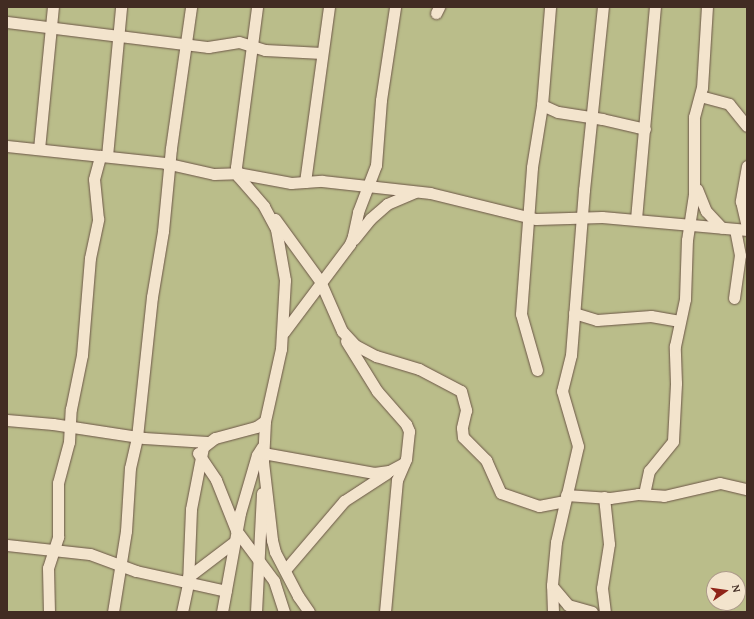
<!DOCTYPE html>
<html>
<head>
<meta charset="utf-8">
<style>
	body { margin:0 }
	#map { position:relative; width:754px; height:619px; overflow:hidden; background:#ecd5b2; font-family:"Gentium Book Plus",serif }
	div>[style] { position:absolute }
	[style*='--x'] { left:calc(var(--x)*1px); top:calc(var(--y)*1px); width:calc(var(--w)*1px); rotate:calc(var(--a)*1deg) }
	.green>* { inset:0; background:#babd8a }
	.roads { filter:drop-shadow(0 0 1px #6c5647) drop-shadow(0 0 1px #6c5647) }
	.minor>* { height:11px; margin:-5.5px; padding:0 5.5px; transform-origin:5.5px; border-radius:5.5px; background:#f3e4cd }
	span { translate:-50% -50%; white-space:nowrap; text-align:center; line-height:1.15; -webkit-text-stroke:3px #f3e4cd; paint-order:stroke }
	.frame { position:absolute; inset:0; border:8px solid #422c23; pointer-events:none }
	.north { position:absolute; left:706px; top:571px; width:40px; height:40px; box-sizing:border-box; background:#f3e4cd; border:1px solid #ac9a89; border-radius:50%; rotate:77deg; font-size:11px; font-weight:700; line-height:16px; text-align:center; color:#422c23 }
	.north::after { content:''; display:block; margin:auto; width:14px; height:18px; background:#8f2418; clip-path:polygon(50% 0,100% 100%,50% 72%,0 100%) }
</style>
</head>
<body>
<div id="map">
	<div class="green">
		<i style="clip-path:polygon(evenodd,7px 7px,747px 7px,747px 612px,7px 612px,7px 7px,714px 579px,738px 579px,738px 603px,714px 603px,714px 579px)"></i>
	</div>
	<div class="roads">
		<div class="minor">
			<i style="--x:436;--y:13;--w:7;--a:-63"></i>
			<i style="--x:7;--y:22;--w:203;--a:7.1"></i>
			<i style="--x:208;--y:47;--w:31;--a:-9"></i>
			<i style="--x:239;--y:42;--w:27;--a:17"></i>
			<i style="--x:265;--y:50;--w:57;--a:3"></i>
			<i style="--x:700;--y:96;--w:30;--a:15"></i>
			<i style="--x:729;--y:104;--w:28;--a:51"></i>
			<i style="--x:542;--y:105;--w:17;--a:24"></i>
			<i style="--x:558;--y:112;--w:45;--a:9"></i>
			<i style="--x:602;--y:119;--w:44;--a:13.1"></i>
			<i style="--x:7;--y:146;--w:159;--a:6.1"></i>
			<i style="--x:165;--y:163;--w:50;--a:12.7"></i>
			<i style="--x:214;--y:174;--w:23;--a:-2"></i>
			<i style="--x:237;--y:173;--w:55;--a:10.5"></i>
			<i style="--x:291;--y:183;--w:31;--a:-4"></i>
			<i style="--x:322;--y:181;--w:109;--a:6.3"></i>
			<i style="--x:430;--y:193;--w:109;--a:13.8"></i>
			<i style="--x:536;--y:219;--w:66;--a:-1.7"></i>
			<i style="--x:602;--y:217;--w:146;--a:5.1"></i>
			<i style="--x:39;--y:149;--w:143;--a:-84.4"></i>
			<i style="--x:107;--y:156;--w:150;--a:-84.6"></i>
			<i style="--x:747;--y:166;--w:36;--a:100"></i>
			<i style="--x:741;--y:201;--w:28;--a:77"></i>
			<i style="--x:305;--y:182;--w:177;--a:-82.2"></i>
			<i style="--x:697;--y:189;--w:24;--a:68"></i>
			<i style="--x:706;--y:211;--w:23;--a:47"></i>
			<i style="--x:275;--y:219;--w:77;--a:54"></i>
			<i style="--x:320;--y:281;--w:55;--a:66.3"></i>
			<i style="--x:342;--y:331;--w:19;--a:47"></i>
			<i style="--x:355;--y:345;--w:24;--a:28"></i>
			<i style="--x:376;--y:356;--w:45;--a:16.8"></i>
			<i style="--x:419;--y:369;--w:47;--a:27.6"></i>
			<i style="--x:461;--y:391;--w:20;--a:75"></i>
			<i style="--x:466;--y:410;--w:18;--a:103"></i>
			<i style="--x:462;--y:428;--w:9;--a:84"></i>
			<i style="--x:463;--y:437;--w:33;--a:45"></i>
			<i style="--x:486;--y:460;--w:36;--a:66"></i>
			<i style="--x:501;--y:493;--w:40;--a:18.9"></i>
			<i style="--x:539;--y:506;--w:25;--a:-11"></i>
			<i style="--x:636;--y:219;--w:213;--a:-84.9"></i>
			<i style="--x:354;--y:239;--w:26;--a:-51"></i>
			<i style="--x:370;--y:219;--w:23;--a:-41"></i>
			<i style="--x:387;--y:204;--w:30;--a:-23"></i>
			<i style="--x:734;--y:298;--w:43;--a:-82.1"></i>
			<i style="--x:740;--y:255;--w:26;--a:-101"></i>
			<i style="--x:574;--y:313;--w:24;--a:17"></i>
			<i style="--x:597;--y:320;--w:54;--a:-4.2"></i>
			<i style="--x:651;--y:316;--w:29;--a:10"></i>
			<i style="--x:284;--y:332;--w:110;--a:-53.1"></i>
			<i style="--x:350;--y:244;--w:9;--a:-69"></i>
			<i style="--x:353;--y:236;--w:25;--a:-78"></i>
			<i style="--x:358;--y:212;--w:50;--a:-69"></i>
			<i style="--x:376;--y:165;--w:65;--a:-85.6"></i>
			<i style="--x:381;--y:100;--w:94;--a:-81.4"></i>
			<i style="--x:346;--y:341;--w:59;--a:58.2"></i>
			<i style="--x:377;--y:391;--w:44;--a:48.7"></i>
			<i style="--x:406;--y:424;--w:8;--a:67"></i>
			<i style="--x:409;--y:431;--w:28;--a:96"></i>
			<i style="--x:406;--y:459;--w:23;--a:113"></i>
			<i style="--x:397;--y:480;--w:133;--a:95.2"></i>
			<i style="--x:537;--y:370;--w:58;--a:-105.9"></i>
			<i style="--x:521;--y:314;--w:147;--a:-85.7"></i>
			<i style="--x:532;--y:167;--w:63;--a:-80.8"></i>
			<i style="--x:542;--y:105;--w:98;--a:-85.3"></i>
			<i style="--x:7;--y:420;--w:46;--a:5"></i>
			<i style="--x:53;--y:424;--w:92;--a:8.7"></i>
			<i style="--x:144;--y:438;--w:63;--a:3.6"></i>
			<i style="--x:265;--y:421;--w:41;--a:92.8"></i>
			<i style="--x:263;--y:462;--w:79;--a:83.4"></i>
			<i style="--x:272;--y:540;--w:12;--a:76"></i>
			<i style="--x:275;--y:552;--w:50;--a:62.4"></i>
			<i style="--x:298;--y:596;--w:19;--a:55"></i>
			<i style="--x:198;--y:453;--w:32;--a:56"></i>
			<i style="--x:216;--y:480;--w:54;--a:68.2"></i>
			<i style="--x:236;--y:530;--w:64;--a:53.3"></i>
			<i style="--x:274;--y:581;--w:33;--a:72"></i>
			<i style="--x:263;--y:453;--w:113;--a:10.2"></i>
			<i style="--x:374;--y:473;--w:15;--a:-8"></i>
			<i style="--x:389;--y:471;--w:17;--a:-28"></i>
			<i style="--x:644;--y:494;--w:24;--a:-78"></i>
			<i style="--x:649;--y:471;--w:38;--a:-51"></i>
			<i style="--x:673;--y:441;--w:58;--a:-87"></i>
			<i style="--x:676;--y:383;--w:37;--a:-92"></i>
			<i style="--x:675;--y:346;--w:48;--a:-78"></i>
			<i style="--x:685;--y:299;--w:59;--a:-88.1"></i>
			<i style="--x:687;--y:240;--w:47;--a:-81.3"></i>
			<i style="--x:694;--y:194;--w:77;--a:-90"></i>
			<i style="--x:694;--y:117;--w:30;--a:-75"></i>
			<i style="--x:702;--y:88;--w:81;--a:-86.5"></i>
			<i style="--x:566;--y:495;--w:44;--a:3.9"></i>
			<i style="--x:610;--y:498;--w:28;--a:-8"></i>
			<i style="--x:638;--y:494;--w:26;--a:4"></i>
			<i style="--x:664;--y:496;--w:57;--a:-13.1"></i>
			<i style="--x:720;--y:483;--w:28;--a:13"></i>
			<i style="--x:604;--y:497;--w:47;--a:83.9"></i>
			<i style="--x:609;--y:544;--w:45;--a:99"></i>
			<i style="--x:602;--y:588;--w:24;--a:83"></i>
			<i style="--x:7;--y:545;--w:83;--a:6.2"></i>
			<i style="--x:90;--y:554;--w:49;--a:20.3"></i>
			<i style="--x:136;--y:571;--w:92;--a:12.5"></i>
			<i style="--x:285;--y:570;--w:91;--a:-49.5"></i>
			<i style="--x:344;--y:501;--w:51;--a:-33.1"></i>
			<i style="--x:188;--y:577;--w:58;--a:-37.3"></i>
			<i style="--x:552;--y:586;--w:25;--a:50"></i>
			<i style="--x:568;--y:605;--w:25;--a:16"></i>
			<i style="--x:49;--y:612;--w:44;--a:-91.3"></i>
			<i style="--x:48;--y:568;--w:33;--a:-72"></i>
			<i style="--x:58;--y:537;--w:54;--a:-90"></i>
			<i style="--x:58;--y:483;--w:42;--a:-75"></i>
			<i style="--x:69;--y:442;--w:33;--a:-87"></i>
			<i style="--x:71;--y:409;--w:55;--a:-78.5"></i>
			<i style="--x:82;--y:355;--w:97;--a:-85.3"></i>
			<i style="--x:90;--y:258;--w:40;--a:-78"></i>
			<i style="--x:98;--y:219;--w:40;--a:-95.7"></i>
			<i style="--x:94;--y:179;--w:24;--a:-75"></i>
			<i style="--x:113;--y:612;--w:82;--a:-80.9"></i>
			<i style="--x:126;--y:531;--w:63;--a:-86.4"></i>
			<i style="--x:130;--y:468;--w:32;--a:-77"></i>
			<i style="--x:137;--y:437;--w:141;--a:-83.9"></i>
			<i style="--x:152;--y:297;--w:67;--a:-80.5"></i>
			<i style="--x:163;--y:231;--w:83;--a:-84.5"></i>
			<i style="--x:171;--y:148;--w:142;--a:-81.9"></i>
			<i style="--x:182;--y:612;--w:29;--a:-78"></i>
			<i style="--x:188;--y:584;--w:75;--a:-87.7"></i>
			<i style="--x:191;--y:509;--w:63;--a:-79"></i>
			<i style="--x:203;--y:447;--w:15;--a:-37"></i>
			<i style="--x:215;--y:438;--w:42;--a:-15"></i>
			<i style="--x:256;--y:427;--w:11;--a:-34"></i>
			<i style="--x:265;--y:421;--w:74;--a:-77.5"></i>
			<i style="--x:281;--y:349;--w:69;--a:-86.7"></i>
			<i style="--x:285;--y:280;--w:52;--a:-100"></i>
			<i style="--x:276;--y:229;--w:26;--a:-118"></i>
			<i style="--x:264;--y:206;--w:40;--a:-131"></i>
			<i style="--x:238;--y:176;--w:9;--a:-103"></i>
			<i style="--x:236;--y:167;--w:161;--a:-82.5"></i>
			<i style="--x:222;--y:612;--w:101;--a:-79.7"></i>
			<i style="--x:240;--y:513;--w:60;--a:-73.7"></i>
			<i style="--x:257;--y:455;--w:9;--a:-58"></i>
			<i style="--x:256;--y:612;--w:119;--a:-87.1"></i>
			<i style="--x:553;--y:612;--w:27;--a:-92"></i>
			<i style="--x:552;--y:585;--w:43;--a:-84.7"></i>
			<i style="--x:556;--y:542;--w:98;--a:-77.1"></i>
			<i style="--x:578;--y:446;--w:57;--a:-106.2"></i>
			<i style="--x:562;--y:391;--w:37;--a:-76"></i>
			<i style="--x:571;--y:355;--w:166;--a:-85.5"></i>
			<i style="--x:584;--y:190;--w:184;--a:-84.1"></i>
		</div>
	</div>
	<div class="frame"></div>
	<div class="north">N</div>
</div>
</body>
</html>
